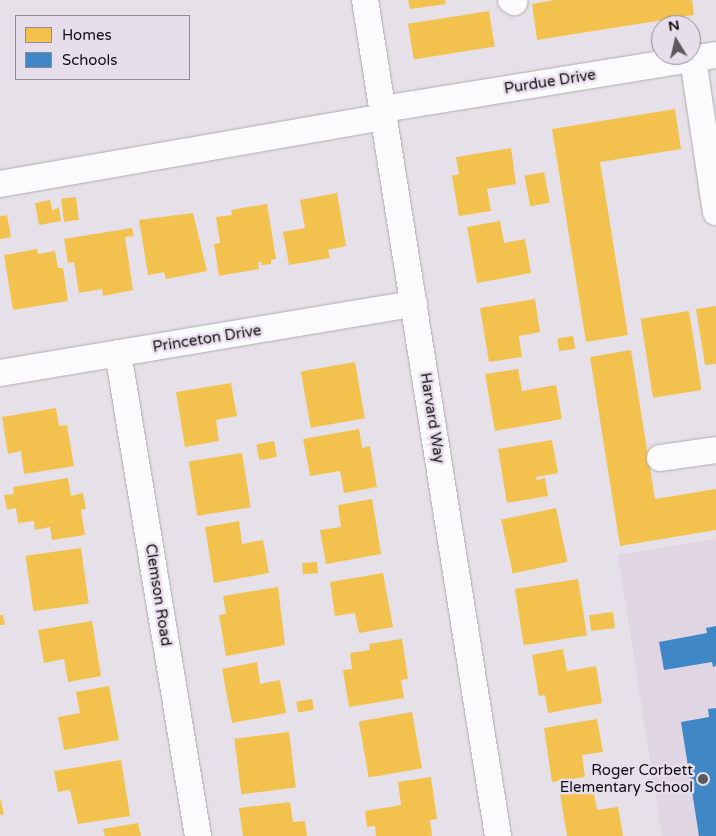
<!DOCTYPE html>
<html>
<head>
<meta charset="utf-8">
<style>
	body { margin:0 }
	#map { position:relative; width:716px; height:836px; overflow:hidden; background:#e6e1e8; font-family:"Varela Round",sans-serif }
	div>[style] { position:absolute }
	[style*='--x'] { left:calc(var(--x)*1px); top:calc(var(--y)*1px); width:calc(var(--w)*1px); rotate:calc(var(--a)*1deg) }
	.built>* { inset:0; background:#dfd5e3 }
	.homes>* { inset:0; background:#f2c14e; transform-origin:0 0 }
	.schools>* { inset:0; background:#3f88c5 }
	.roads { filter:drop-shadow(0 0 1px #aeaaaf) drop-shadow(0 0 1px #aeaaaf) }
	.minor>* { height:26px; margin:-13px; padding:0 13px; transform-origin:13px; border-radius:13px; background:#fbfafc }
	.dots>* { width:14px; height:14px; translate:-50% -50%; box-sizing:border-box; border:2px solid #e7deeb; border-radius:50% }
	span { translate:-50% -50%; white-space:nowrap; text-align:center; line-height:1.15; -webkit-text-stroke:5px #e7deeb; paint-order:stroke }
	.street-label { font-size:15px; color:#120f13 }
	.poi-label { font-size:15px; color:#120f13 }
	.right { translate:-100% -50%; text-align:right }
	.legend { position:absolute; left:15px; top:15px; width:175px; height:65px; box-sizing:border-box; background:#e7deeb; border:1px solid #928b95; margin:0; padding:6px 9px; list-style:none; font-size:15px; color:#120f13 }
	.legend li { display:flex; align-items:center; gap:10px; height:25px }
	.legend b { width:25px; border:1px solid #928b95 }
	.north { position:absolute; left:651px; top:15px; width:50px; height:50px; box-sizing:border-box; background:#e7deeb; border:1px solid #928b95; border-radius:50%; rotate:351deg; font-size:14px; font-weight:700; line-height:20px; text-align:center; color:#120f13 }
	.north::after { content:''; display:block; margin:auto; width:18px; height:22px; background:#5c585e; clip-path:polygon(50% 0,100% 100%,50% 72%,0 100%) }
</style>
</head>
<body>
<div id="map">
	<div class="built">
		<i style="clip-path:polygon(716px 539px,716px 836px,662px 836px,618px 555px)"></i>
	</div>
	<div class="homes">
		<i style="clip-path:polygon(408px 0,445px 0,446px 4px,410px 9px)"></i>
		<i style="clip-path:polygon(554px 0,692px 0,694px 15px,537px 40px,532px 4px)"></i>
		<i style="left:489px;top:11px;width:36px;height:82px;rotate:81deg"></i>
		<i style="clip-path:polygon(675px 109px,681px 149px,600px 162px,628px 335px,586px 342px,552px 129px)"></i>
		<i style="clip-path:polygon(511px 148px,516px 184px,487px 189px,491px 211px,459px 216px,452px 176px,459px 174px,456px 157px)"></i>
		<i style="left:544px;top:172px;width:31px;height:20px;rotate:79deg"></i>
		<i style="clip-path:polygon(337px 193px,346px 246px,328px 250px,330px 258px,289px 265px,283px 232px,305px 228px,300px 200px)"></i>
		<i style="left:76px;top:197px;width:23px;height:15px;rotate:83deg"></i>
		<i style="clip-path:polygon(50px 200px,52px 210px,59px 208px,61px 221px,39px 225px,35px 203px)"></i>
		<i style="clip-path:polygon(267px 204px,276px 259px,271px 260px,271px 264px,261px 265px,262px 262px,258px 262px,259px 269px,219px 276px,214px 244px,220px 243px,216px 217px,232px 215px,231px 210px)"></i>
		<i style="clip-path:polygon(193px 213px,207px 271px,166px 279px,164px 272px,148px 275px,139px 220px)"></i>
		<i style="clip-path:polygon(7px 215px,11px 237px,0 239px,0 216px)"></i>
		<i style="clip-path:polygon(500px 221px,504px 243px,525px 239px,531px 273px,477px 283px,467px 227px)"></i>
		<i style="clip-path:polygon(132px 228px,134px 236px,125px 237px,133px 290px,103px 296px,102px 289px,79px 293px,74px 262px,68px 263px,64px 239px)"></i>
		<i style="clip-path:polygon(37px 249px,38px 254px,55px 251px,58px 268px,63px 268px,68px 301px,13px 310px,4px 255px)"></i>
		<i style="clip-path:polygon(535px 299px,540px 332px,519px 336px,522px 357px,489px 362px,480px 308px)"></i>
		<i style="clip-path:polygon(716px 306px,716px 364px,705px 365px,696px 309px)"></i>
		<i style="left:689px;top:311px;width:80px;height:49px;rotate:81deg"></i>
		<i style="left:573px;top:336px;width:13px;height:16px;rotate:81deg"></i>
		<i style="clip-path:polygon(631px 350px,655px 499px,716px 489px,716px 530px,620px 546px,590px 357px)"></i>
		<i style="left:355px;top:362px;width:57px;height:55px;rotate:80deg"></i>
		<i style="clip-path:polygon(518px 369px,522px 391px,556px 385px,562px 419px,495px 431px,485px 374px)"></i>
		<i style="clip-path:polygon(231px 383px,237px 416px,216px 420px,219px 441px,185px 447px,176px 392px)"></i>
		<i style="clip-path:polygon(56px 408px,59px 426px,67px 425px,74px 466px,24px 474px,21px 451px,8px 454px,2px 417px)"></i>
		<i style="clip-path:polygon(359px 429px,362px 448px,370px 446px,377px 487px,344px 493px,340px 471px,310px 476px,303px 439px)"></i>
		<i style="clip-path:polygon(552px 440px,558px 473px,536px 477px,537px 480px,545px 478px,548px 496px,507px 503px,498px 449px)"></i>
		<i style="left:274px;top:441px;width:16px;height:18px;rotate:79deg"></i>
		<i style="left:242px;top:453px;width:55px;height:54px;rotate:81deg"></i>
		<i style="clip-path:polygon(68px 478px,71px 496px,83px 493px,86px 509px,81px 510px,85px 535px,52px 540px,50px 527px,35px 530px,34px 521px,18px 523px,16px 508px,7px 510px,4px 495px,14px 494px,13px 487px)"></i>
		<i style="clip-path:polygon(372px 499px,381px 554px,326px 564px,320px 530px,341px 527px,338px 505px)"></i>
		<i style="left:556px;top:508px;width:55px;height:56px;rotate:78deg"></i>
		<i style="clip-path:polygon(239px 521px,242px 544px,263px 540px,269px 573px,214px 583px,205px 527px)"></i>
		<i style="left:81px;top:548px;width:56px;height:56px;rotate:82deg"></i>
		<i style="left:317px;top:562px;width:11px;height:15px;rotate:85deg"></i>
		<i style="clip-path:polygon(383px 573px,393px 627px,359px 633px,355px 613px,335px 616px,330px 582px)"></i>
		<i style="left:578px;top:579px;width:57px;height:64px;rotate:81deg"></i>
		<i style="clip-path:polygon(278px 587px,285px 645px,226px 656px,219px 615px,226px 614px,223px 596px)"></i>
		<i style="left:613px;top:612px;width:16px;height:24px;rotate:83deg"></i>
		<i style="clip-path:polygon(0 615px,3px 615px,5px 625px,0 625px)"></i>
		<i style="clip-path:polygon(92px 621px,101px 676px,68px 682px,64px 659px,44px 663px,38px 630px)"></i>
		<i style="clip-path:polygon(402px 639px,408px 679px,401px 680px,404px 698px,349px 707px,343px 670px,352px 669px,350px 653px,370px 650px,369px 644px)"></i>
		<i style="clip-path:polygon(563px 649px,567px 671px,596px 666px,602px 703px,548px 713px,545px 695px,539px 696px,532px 655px)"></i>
		<i style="clip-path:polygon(257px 662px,260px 684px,280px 680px,286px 713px,232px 723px,222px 669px)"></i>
		<i style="clip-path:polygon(109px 686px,119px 740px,64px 750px,58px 717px,80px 713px,76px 692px)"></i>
		<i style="left:312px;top:699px;width:11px;height:16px;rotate:80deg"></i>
		<i style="left:412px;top:712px;width:57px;height:54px;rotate:80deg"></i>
		<i style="clip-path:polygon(597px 719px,603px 752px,582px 755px,585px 777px,552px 782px,544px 728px)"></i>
		<i style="left:289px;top:732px;width:56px;height:55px;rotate:83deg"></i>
		<i style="clip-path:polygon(121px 760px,130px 816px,78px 824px,70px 790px,58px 792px,54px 771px)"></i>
		<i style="clip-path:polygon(431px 777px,437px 819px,430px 820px,432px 836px,376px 836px,375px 826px,367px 827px,365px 811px,401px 805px,398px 782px)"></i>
		<i style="clip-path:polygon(593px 788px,597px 810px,618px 807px,623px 836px,567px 836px,560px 794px)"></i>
		<i style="clip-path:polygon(0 798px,4px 814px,0 815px)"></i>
		<i style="clip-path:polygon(290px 802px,293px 822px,305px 821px,307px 836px,243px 836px,239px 808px)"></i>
		<i style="clip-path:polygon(138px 823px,141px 836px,105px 836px,103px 829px)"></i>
	</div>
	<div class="schools">
		<i style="clip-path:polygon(716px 626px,716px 666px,713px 667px,712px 662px,664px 670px,659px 642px,707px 633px,706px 628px)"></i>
		<i style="clip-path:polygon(716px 708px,716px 836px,699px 836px,681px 722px,709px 717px,708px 709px)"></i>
	</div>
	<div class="roads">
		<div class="minor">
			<i style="--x:365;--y:0;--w:847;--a:80.96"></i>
			<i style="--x:511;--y:0;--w:4;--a:34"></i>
			<i style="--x:693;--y:59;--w:155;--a:81.5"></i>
			<i style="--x:383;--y:109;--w:337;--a:-9.2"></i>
			<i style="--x:0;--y:184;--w:391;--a:-9.9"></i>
			<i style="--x:118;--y:353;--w:490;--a:80.6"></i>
			<i style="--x:0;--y:373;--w:420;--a:-9.5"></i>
			<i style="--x:660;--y:458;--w:57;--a:-8.1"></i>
		</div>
	</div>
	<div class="dots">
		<i style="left:703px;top:779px;background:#5c585e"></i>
	</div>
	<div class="street-label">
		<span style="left:550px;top:82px;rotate:-9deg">Purdue Drive</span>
		<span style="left:207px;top:339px;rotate:-9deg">Princeton Drive</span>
		<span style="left:432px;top:418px;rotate:81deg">Harvard Way</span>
		<span style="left:158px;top:595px;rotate:81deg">Clemson Road</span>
	</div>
	<div class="poi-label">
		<span class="right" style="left:693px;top:779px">Roger Corbett<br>Elementary School</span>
	</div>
	<ul class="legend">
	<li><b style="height:14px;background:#f2c14e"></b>Homes</li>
	<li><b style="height:14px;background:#3f88c5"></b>Schools</li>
	</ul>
	<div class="north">N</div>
</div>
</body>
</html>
